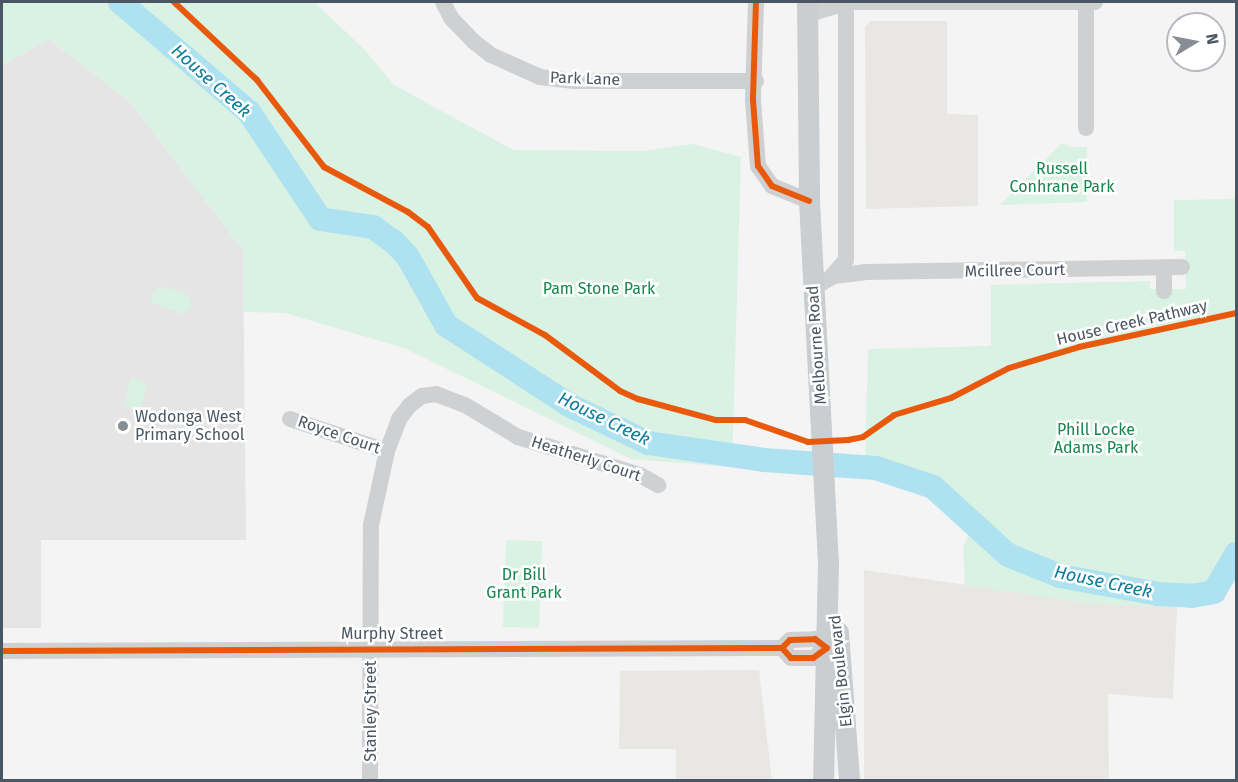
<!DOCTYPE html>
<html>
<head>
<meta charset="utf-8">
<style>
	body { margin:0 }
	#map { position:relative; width:1238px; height:782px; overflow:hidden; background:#f4f4f4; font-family:"Fira Sans",sans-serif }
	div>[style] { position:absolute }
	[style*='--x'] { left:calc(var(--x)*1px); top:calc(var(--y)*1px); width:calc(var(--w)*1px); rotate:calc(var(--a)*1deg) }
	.commercial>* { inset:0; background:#e8e7e3 }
	.education>* { inset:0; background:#e6e5e6 }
	.green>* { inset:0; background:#d9f2e3; transform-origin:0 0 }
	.river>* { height:24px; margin:-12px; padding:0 12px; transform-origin:12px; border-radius:12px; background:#aee2f0 }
	.minor>* { height:16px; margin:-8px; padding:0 8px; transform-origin:8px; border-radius:8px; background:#ced0d2 }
	.major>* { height:21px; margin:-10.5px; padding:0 10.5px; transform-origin:10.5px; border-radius:10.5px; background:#caced1 }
	.cycleway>* { height:6px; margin:-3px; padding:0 3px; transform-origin:3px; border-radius:3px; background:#e8590c }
	.dots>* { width:16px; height:16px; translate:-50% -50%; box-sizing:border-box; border:3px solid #fff; border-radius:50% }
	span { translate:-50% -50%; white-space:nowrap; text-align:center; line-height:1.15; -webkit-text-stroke:5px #fff; paint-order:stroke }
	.street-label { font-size:16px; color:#4a5661 }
	.park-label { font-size:16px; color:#17864f }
	.poi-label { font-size:16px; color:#4a5661 }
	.left { translate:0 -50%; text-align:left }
	.water-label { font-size:18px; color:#0c7c9b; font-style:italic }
	.frame { position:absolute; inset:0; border:3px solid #4a5661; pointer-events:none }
	.north { position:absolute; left:1166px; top:12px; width:60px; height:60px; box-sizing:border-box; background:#fff; border:2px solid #b7bbc0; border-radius:50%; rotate:80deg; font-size:16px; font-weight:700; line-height:24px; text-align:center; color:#4a5661 }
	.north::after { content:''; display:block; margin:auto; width:21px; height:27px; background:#868d94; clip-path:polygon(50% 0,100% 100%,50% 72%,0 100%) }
</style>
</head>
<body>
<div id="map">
	<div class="commercial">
		<i style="clip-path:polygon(871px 21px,947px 21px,947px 114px,978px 115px,978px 206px,866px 209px,865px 27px)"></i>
		<i style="clip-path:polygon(864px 570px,1096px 604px,1177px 606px,1173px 699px,1108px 694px,1109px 780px,864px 780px)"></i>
		<i style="clip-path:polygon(759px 670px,772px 780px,676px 780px,676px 749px,619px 749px,620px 671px)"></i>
	</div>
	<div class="education">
		<i style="clip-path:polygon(49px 39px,130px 102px,243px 250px,246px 540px,41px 540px,41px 628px,2px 628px,2px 65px)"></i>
	</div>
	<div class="green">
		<i style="clip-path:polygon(2px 2px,314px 2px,364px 49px,394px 85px,513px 150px,643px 151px,693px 144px,741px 157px,732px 467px,631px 459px,404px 348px,285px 313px,243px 312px,243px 250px,130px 102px,49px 39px,2px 65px)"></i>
		<i style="clip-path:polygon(1062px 143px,1071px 147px,1087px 147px,1087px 202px,1000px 205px)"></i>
		<i style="clip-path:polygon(1236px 199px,1236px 581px,1177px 606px,1096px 604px,965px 585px,963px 547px,975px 523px,933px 487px,865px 466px,868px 349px,991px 346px,991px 285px,1150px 281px,1150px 289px,1186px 289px,1185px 251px,1174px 251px,1174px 200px)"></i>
		<i style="clip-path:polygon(159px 286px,183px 292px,191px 299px,191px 309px,183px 314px,152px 303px,152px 293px)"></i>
		<i style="clip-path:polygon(131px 378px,145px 382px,147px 387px,140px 411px,124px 406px)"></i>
		<i style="left:506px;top:540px;width:36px;height:87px;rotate:2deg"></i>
	</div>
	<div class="river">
		<i style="--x:120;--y:2;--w:170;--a:40.5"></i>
		<i style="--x:249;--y:112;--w:128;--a:56.4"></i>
		<i style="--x:320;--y:219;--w:54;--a:8.6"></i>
		<i style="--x:373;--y:227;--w:26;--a:36"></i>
		<i style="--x:394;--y:242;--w:21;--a:47"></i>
		<i style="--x:408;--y:257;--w:78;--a:60.8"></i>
		<i style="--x:446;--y:325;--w:147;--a:33"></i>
		<i style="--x:569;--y:405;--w:88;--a:25.7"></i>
		<i style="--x:648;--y:443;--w:117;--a:8.3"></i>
		<i style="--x:764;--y:460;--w:112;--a:4.1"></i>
		<i style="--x:876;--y:468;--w:60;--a:18.4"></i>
		<i style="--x:933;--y:487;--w:101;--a:42.2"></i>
		<i style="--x:1008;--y:555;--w:56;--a:22"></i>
		<i style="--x:1060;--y:576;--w:100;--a:10.4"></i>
		<i style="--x:1158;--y:594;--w:34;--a:3"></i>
		<i style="--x:1192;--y:596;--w:22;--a:-10"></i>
		<i style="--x:1214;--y:592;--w:44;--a:-59.9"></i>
	</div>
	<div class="minor">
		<i style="--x:443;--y:2;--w:18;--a:63"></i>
		<i style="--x:451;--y:18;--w:32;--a:46"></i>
		<i style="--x:473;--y:41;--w:23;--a:38"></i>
		<i style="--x:491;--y:55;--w:54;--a:24.2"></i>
		<i style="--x:540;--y:77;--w:34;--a:7"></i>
		<i style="--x:574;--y:81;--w:182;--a:0"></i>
		<i style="--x:756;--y:2;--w:98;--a:91.8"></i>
		<i style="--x:753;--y:100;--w:66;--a:85.7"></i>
		<i style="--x:758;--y:166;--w:24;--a:55"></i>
		<i style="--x:772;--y:186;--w:40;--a:22"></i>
		<i style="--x:840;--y:2;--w:255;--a:0"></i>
		<i style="--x:806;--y:15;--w:42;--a:-16.7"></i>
		<i style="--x:1086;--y:128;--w:126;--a:-90"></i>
		<i style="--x:1164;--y:268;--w:23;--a:90"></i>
		<i style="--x:831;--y:277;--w:23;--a:-49"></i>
		<i style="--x:846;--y:260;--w:257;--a:-90"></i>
		<i style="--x:813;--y:288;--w:24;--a:-30"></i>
		<i style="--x:834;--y:276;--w:31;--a:-7"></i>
		<i style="--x:865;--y:272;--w:317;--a:-0.9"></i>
		<i style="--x:290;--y:419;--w:102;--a:18.3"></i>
		<i style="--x:2;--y:651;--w:780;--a:-0.22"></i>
		<i style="--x:782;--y:648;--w:11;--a:-45"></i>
		<i style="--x:790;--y:640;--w:25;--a:-2"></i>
		<i style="--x:815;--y:639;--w:15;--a:37"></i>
		<i style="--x:827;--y:648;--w:17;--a:144"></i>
		<i style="--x:813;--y:658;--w:22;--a:180"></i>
		<i style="--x:791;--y:658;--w:13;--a:-132"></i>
		<i style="--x:370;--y:780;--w:255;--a:-89.8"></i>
		<i style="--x:371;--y:525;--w:76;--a:-77.8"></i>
		<i style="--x:387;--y:451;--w:34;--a:-69"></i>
		<i style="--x:399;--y:419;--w:18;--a:-52"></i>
		<i style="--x:410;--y:405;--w:15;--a:-37"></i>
		<i style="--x:422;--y:396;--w:14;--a:-8"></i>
		<i style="--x:436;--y:394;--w:31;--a:21"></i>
		<i style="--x:465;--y:405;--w:62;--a:31.1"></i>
		<i style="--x:518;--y:437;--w:128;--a:17.3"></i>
		<i style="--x:640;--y:475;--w:21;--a:29"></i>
	</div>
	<div class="major">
		<i style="--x:807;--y:2;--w:199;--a:89.4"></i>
		<i style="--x:809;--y:201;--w:362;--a:87"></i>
		<i style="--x:828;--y:563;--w:217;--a:91.3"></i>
		<i style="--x:838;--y:632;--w:148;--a:85.7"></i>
	</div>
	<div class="cycleway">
		<i style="--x:174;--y:2;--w:114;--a:43.2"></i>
		<i style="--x:257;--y:80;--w:110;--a:52.4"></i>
		<i style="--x:324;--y:167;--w:95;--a:28.2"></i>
		<i style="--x:408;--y:212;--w:25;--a:37"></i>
		<i style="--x:428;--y:227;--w:86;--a:55.4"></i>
		<i style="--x:477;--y:298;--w:77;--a:28.6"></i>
		<i style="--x:545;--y:335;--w:94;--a:36.7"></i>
		<i style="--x:620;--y:391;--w:20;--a:24"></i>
		<i style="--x:638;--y:399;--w:81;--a:15.1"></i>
		<i style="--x:716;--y:420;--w:29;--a:0"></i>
		<i style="--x:745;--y:420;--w:67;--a:19.2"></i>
		<i style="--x:808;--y:442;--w:40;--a:-2.9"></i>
		<i style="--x:848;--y:440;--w:15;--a:-11"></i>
		<i style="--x:863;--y:437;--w:38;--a:-35"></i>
		<i style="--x:894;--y:415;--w:59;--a:-16.6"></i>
		<i style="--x:951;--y:398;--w:65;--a:-27.3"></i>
		<i style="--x:1009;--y:368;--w:73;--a:-16.7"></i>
		<i style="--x:1079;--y:347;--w:161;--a:-12.2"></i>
		<i style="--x:756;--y:2;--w:98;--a:91.8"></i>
		<i style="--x:753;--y:100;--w:66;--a:85.7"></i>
		<i style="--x:758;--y:166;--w:24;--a:55"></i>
		<i style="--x:772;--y:186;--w:40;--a:22"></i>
		<i style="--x:2;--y:651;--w:780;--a:-0.22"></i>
		<i style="--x:782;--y:648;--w:11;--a:-45"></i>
		<i style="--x:790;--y:640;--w:25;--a:-2"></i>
		<i style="--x:815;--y:639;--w:15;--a:37"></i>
		<i style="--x:827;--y:648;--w:17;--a:144"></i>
		<i style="--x:813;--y:658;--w:22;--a:180"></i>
		<i style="--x:791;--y:658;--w:13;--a:-132"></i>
	</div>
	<div class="dots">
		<i style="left:123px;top:426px;background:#868d94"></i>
	</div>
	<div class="street-label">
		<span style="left:585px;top:79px;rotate:2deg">Park Lane</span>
		<span style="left:1015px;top:271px;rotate:-1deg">Mcillree Court</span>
		<span style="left:1132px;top:323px;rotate:-13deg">House Creek Pathway</span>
		<span style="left:817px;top:345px;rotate:-94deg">Melbourne Road</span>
		<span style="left:339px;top:435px;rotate:19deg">Royce Court</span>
		<span style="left:586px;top:459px;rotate:18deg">Heatherly Court</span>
		<span style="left:392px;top:634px">Murphy Street</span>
		<span style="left:841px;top:671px;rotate:-96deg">Elgin Boulevard</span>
		<span style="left:371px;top:711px;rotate:-90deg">Stanley Street</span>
	</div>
	<div class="park-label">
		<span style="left:1062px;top:178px">Russell<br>Conhrane Park</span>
		<span style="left:599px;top:289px">Pam Stone Park</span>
		<span style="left:1096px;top:439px">Phill Locke<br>Adams Park</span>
		<span style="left:524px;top:584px">Dr Bill<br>Grant Park</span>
	</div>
	<div class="poi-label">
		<span class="left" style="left:135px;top:426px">Wodonga West<br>Primary School</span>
	</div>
	<div class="water-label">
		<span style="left:211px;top:81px;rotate:42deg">House Creek</span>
		<span style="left:604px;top:419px;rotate:26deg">House Creek</span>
		<span style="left:1103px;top:582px;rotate:12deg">House Creek</span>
	</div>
	<div class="frame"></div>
	<div class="north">N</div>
</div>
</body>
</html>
